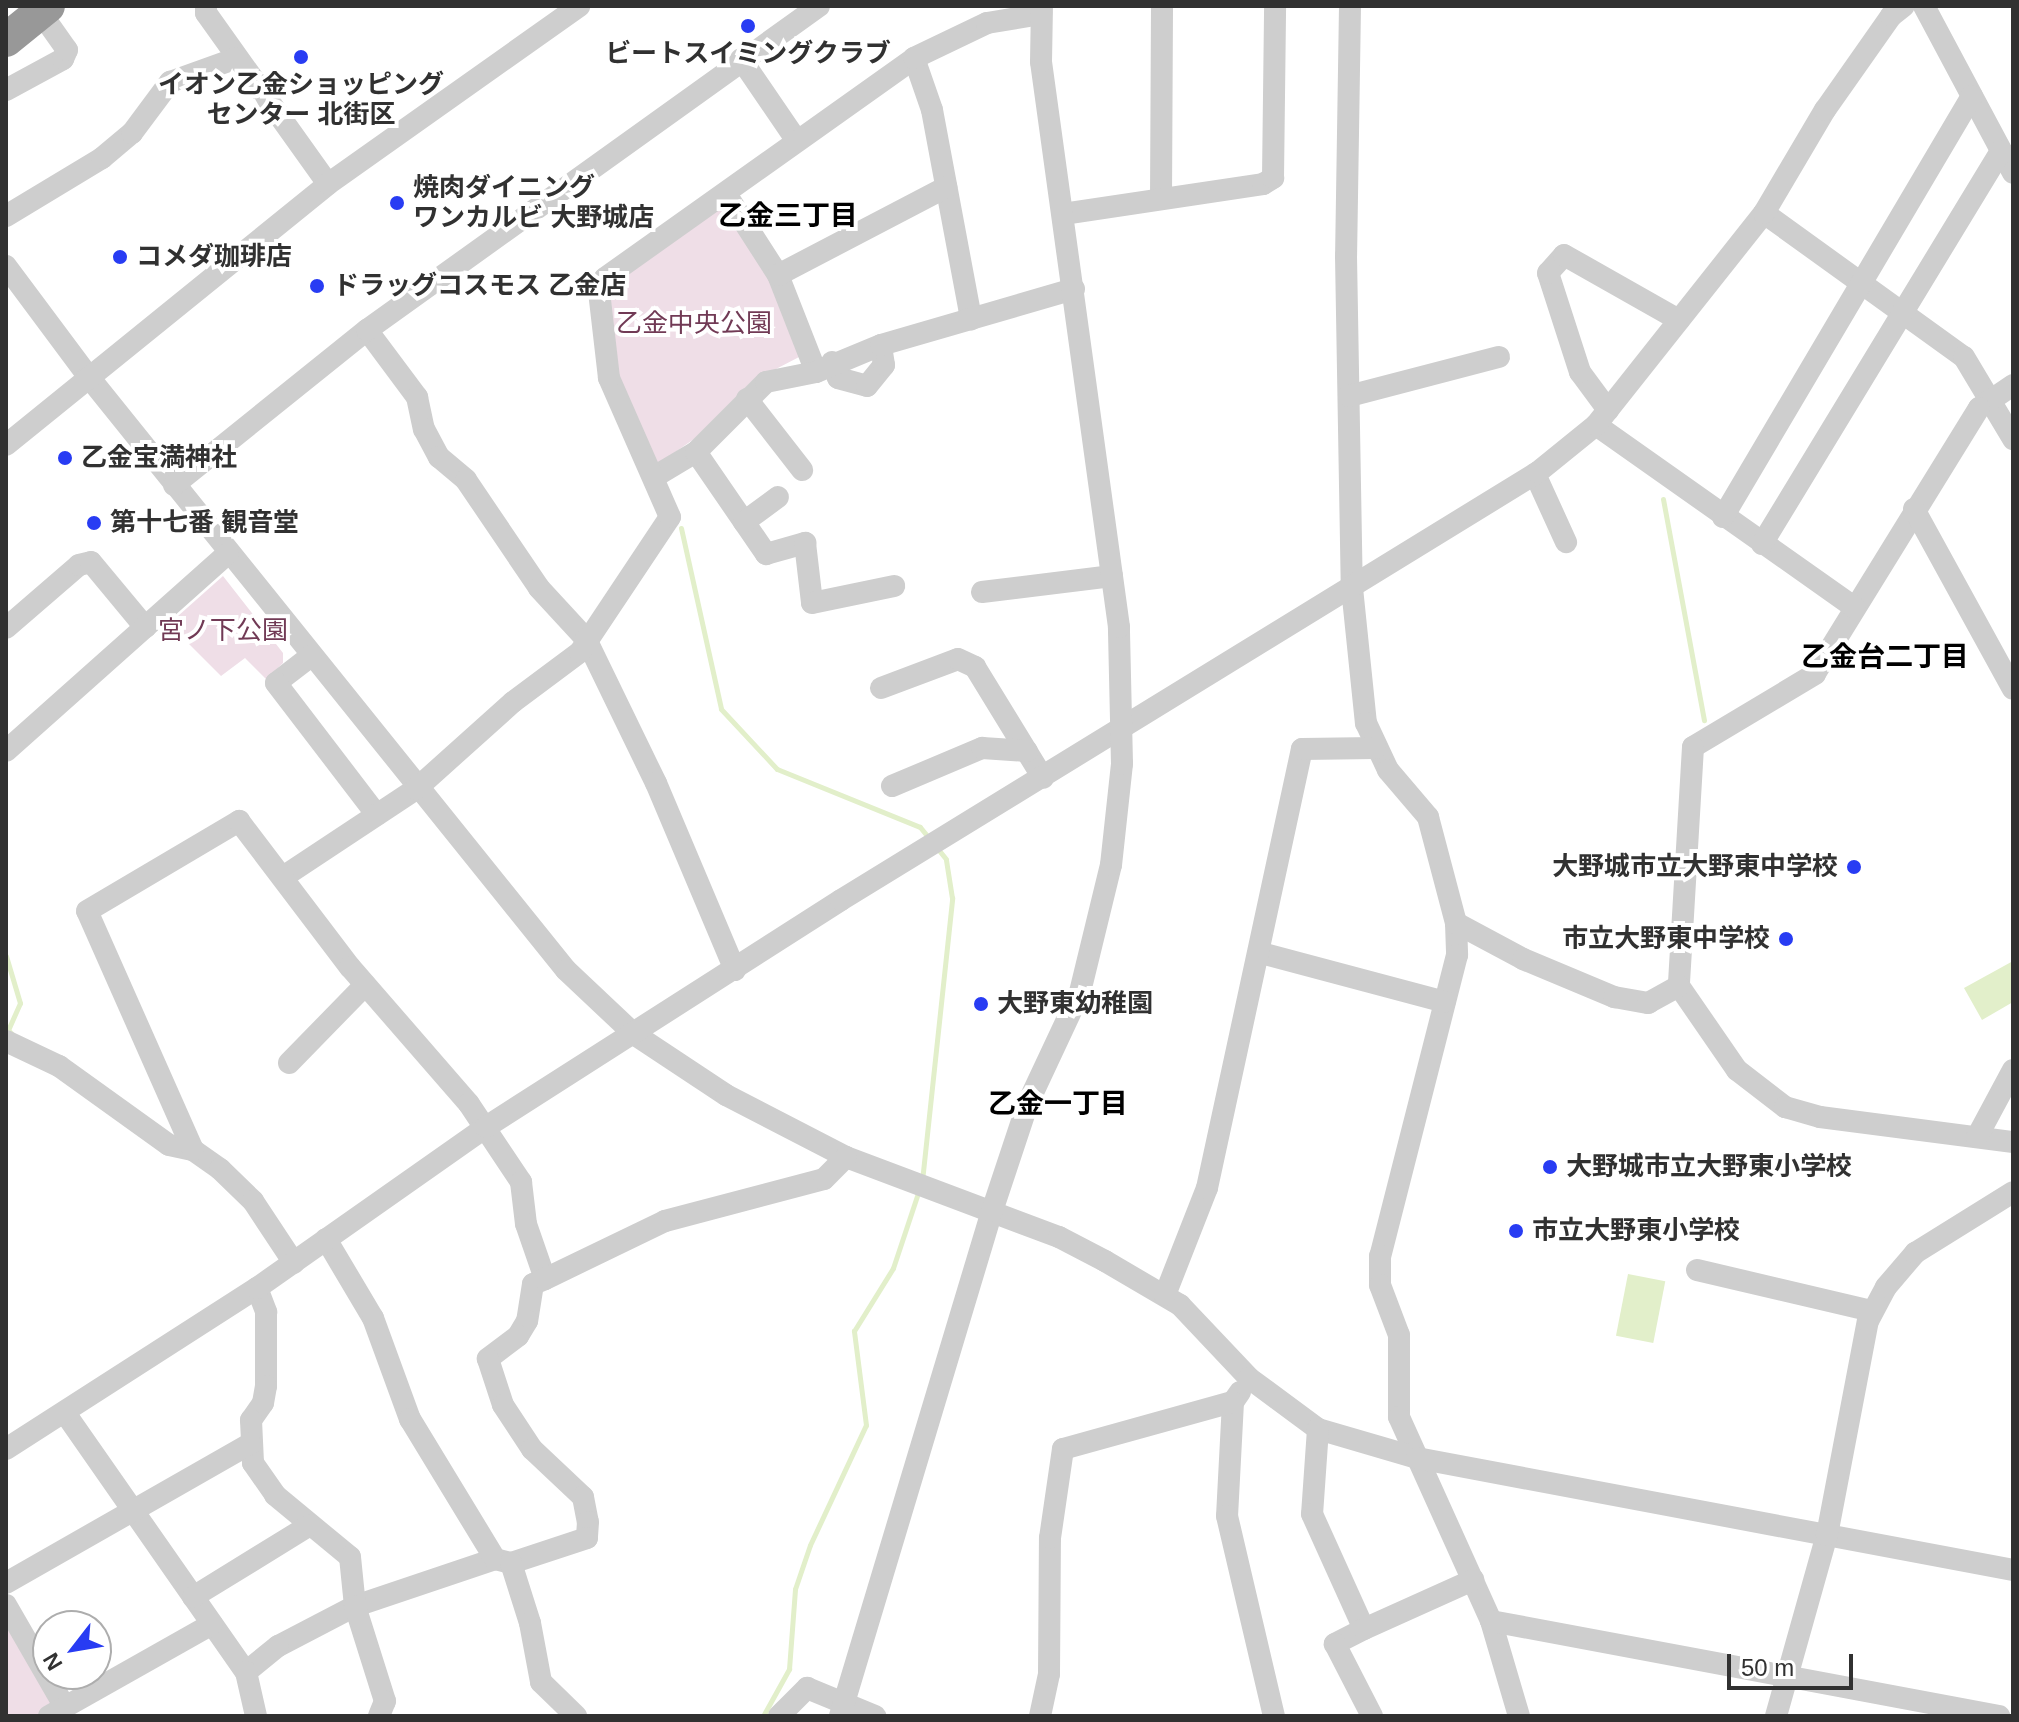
<!DOCTYPE html>
<html>
<head>
<meta charset="utf-8">
<style>
	body { margin:0 }
	#map { position:relative; width:2019px; height:1722px; overflow:hidden; background:#fff; font-family:Arial,"Noto Sans JP",sans-serif }
	div>[style] { position:absolute }
	[style*='--x'] { left:calc(var(--x)*1px); top:calc(var(--y)*1px); width:calc(var(--w)*1px); rotate:calc(var(--a)*1deg) }
	.green>* { inset:0; background:#efdee7 }
	.water>* { inset:0; background:#e2efca; transform-origin:0 0 }
	.stream>* { height:5px; margin:-2.5px; padding:0 2.5px; transform-origin:2.5px; border-radius:2.5px; background:#e2efca }
	.minor>* { height:22px; margin:-11px; padding:0 11px; transform-origin:11px; border-radius:11px; background:#cecece }
	.highway>* { height:34px; margin:-17px; padding:0 17px; transform-origin:17px; border-radius:17px; background:#989898 }
	.dots>* { width:22px; height:22px; translate:-50% -50%; box-sizing:border-box; border:4px solid #fff; border-radius:50% }
	span { translate:-50% -50%; white-space:nowrap; text-align:center; line-height:1.15; -webkit-text-stroke:8px #fff; paint-order:stroke }
	.poi-label { font-size:26px; color:#313131; font-weight:700 }
	.left { translate:0 -50%; text-align:left }
	.right { translate:-100% -50%; text-align:right }
	.park-label { font-size:26px; color:#713a55 }
	.neighbourhood-label { font-size:28px; color:#000; font-weight:700 }
	.frame { position:absolute; inset:0; border:8px solid #313131; pointer-events:none }
	.north { position:absolute; left:32px; top:1610px; width:80px; height:80px; box-sizing:border-box; background:#fff; border:2px solid #adadad; border-radius:50%; rotate:239deg; font-size:22px; font-weight:700; line-height:32px; text-align:center; color:#313131 }
	.north::after { content:''; display:block; margin:auto; width:28px; height:36px; background:#283cf3; clip-path:polygon(50% 0,100% 100%,50% 72%,0 100%) }
	.scale { position:absolute; left:1727px; top:1654px; width:126px; height:36px; box-sizing:border-box; border:4px solid #313131; border-top:0; padding-left:10px; font-size:24px; line-height:28px; white-space:nowrap; color:#313131; -webkit-text-stroke:6px #fff; paint-order:stroke }
</style>
</head>
<body>
<div id="map">
	<div class="green">
		<i style="clip-path:polygon(727px 208px,775px 289px,801px 356px,751px 382px,694px 439px,658px 464px,616px 372px,609px 292px,612px 282px,713px 211px)"></i>
		<i style="clip-path:polygon(223px 576px,283px 653px,283px 663px,266px 679px,245px 658px,221px 676px,169px 624px)"></i>
		<i style="clip-path:polygon(6px 1605px,65px 1707px,49px 1716px,6px 1716px)"></i>
	</div>
	<div class="water">
		<i style="clip-path:polygon(2013px 961px,2013px 1002px,1982px 1020px,1964px 988px)"></i>
		<i style="left:1628px;top:1274px;width:38px;height:63px;rotate:11deg"></i>
	</div>
	<div class="stream">
		<i style="--x:1663;--y:499;--w:225;--a:79.5"></i>
		<i style="--x:681;--y:528;--w:185;--a:77.5"></i>
		<i style="--x:721;--y:709;--w:82;--a:47"></i>
		<i style="--x:777;--y:769;--w:154;--a:22.1"></i>
		<i style="--x:920;--y:827;--w:13;--a:51"></i>
		<i style="--x:6;--y:956;--w:49;--a:73.4"></i>
		<i style="--x:20;--y:1003;--w:30;--a:114"></i>
		<i style="--x:8;--y:1030;--w:7;--a:45"></i>
		<i style="--x:922;--y:1181;--w:285;--a:-83.9"></i>
		<i style="--x:952;--y:898;--w:39;--a:-99"></i>
		<i style="--x:946;--y:859;--w:14;--a:-129"></i>
		<i style="--x:763;--y:1716;--w:54;--a:-61"></i>
		<i style="--x:789;--y:1669;--w:80;--a:-85.7"></i>
		<i style="--x:795;--y:1589;--w:46;--a:-71.2"></i>
		<i style="--x:810;--y:1545;--w:132;--a:-65"></i>
		<i style="--x:866;--y:1425;--w:95;--a:-97.3"></i>
		<i style="--x:854;--y:1331;--w:74;--a:-58.2"></i>
		<i style="--x:893;--y:1268;--w:82;--a:-71.6"></i>
	</div>
	<div class="minor">
		<i style="--x:206;--y:6;--w:7;--a:90"></i>
		<i style="--x:206;--y:13;--w:210;--a:54.5"></i>
		<i style="--x:1350;--y:6;--w:250;--a:90.9"></i>
		<i style="--x:1346;--y:256;--w:332;--a:89"></i>
		<i style="--x:1352;--y:588;--w:136;--a:84.1"></i>
		<i style="--x:1366;--y:723;--w:52;--a:64.9"></i>
		<i style="--x:1388;--y:770;--w:62;--a:49.6"></i>
		<i style="--x:1428;--y:817;--w:110;--a:75.2"></i>
		<i style="--x:1456;--y:923;--w:32;--a:88"></i>
		<i style="--x:1457;--y:955;--w:311;--a:104.3"></i>
		<i style="--x:1380;--y:1256;--w:29;--a:90"></i>
		<i style="--x:1380;--y:1285;--w:53;--a:69.2"></i>
		<i style="--x:1399;--y:1335;--w:82;--a:90"></i>
		<i style="--x:1399;--y:1417;--w:224;--a:65.7"></i>
		<i style="--x:1491;--y:1621;--w:99;--a:73.6"></i>
		<i style="--x:1924;--y:6;--w:189;--a:61.9"></i>
		<i style="--x:914;--y:58;--w:55;--a:70.9"></i>
		<i style="--x:932;--y:110;--w:213;--a:79.4"></i>
		<i style="--x:741;--y:59;--w:99;--a:55.7"></i>
		<i style="--x:6;--y:90;--w:65;--a:-28.5"></i>
		<i style="--x:63;--y:59;--w:10;--a:-66"></i>
		<i style="--x:67;--y:50;--w:54;--a:-125.2"></i>
		<i style="--x:726;--y:194;--w:96;--a:57.3"></i>
		<i style="--x:778;--y:275;--w:104;--a:68.6"></i>
		<i style="--x:1161;--y:199;--w:193;--a:-89.7"></i>
		<i style="--x:1764;--y:213;--w:246;--a:35.8"></i>
		<i style="--x:1964;--y:357;--w:96;--a:59.1"></i>
		<i style="--x:1063;--y:214;--w:202;--a:-8.5"></i>
		<i style="--x:1263;--y:184;--w:12;--a:-31"></i>
		<i style="--x:1273;--y:178;--w:172;--a:-89.3"></i>
		<i style="--x:6;--y:216;--w:112;--a:-31.1"></i>
		<i style="--x:102;--y:158;--w:39;--a:-40"></i>
		<i style="--x:132;--y:133;--w:64;--a:-53.3"></i>
		<i style="--x:170;--y:82;--w:71;--a:-19.7"></i>
		<i style="--x:6;--y:266;--w:137;--a:53.3"></i>
		<i style="--x:88;--y:376;--w:762;--a:51.18"></i>
		<i style="--x:566;--y:970;--w:93;--a:43.3"></i>
		<i style="--x:634;--y:1034;--w:110;--a:33.5"></i>
		<i style="--x:726;--y:1095;--w:135;--a:27.3"></i>
		<i style="--x:846;--y:1157;--w:228;--a:20.6"></i>
		<i style="--x:1059;--y:1237;--w:52;--a:27.6"></i>
		<i style="--x:1105;--y:1261;--w:87;--a:30.4"></i>
		<i style="--x:1180;--y:1305;--w:100;--a:46.6"></i>
		<i style="--x:1249;--y:1378;--w:86;--a:36.5"></i>
		<i style="--x:1318;--y:1429;--w:103;--a:16.3"></i>
		<i style="--x:1417;--y:1458;--w:606;--a:10.64"></i>
		<i style="--x:778;--y:275;--w:190;--a:-27.6"></i>
		<i style="--x:367;--y:330;--w:84;--a:53.3"></i>
		<i style="--x:417;--y:397;--w:33;--a:78"></i>
		<i style="--x:424;--y:429;--w:32;--a:62"></i>
		<i style="--x:439;--y:457;--w:35;--a:40"></i>
		<i style="--x:466;--y:480;--w:130;--a:55.9"></i>
		<i style="--x:539;--y:588;--w:69;--a:47.3"></i>
		<i style="--x:586;--y:639;--w:160;--a:64.1"></i>
		<i style="--x:656;--y:783;--w:203;--a:67.1"></i>
		<i style="--x:832;--y:362;--w:17;--a:69"></i>
		<i style="--x:838;--y:378;--w:30;--a:15"></i>
		<i style="--x:867;--y:386;--w:27;--a:-51"></i>
		<i style="--x:884;--y:365;--w:20;--a:-99"></i>
		<i style="--x:2013;--y:385;--w:41;--a:145.9"></i>
		<i style="--x:1979;--y:408;--w:312;--a:121.7"></i>
		<i style="--x:1815;--y:674;--w:142;--a:149.1"></i>
		<i style="--x:1693;--y:747;--w:239;--a:93.4"></i>
		<i style="--x:1679;--y:986;--w:102;--a:55.4"></i>
		<i style="--x:1737;--y:1070;--w:61;--a:37.6"></i>
		<i style="--x:1785;--y:1107;--w:36;--a:16"></i>
		<i style="--x:1820;--y:1117;--w:195;--a:7.4"></i>
		<i style="--x:1349;--y:396;--w:155;--a:-14.6"></i>
		<i style="--x:747;--y:399;--w:90;--a:52.2"></i>
		<i style="--x:1608;--y:410;--w:47;--a:-126.4"></i>
		<i style="--x:1580;--y:372;--w:104;--a:-107.9"></i>
		<i style="--x:1548;--y:273;--w:24;--a:-48"></i>
		<i style="--x:1564;--y:255;--w:132;--a:29.5"></i>
		<i style="--x:1596;--y:425;--w:316;--a:35.2"></i>
		<i style="--x:6;--y:445;--w:414;--a:-39"></i>
		<i style="--x:328;--y:184;--w:308;--a:-35.3"></i>
		<i style="--x:696;--y:452;--w:124;--a:55.5"></i>
		<i style="--x:766;--y:554;--w:41;--a:-15.8"></i>
		<i style="--x:805;--y:543;--w:60;--a:83.3"></i>
		<i style="--x:812;--y:603;--w:84;--a:-11.7"></i>
		<i style="--x:1535;--y:474;--w:75;--a:65.5"></i>
		<i style="--x:654;--y:477;--w:49;--a:-30.8"></i>
		<i style="--x:696;--y:452;--w:99;--a:-45"></i>
		<i style="--x:766;--y:382;--w:51;--a:-11.3"></i>
		<i style="--x:816;--y:372;--w:70;--a:-22.6"></i>
		<i style="--x:881;--y:345;--w:201;--a:-16.2"></i>
		<i style="--x:174;--y:485;--w:248;--a:-38.8"></i>
		<i style="--x:367;--y:330;--w:556;--a:-35.63"></i>
		<i style="--x:1914;--y:509;--w:205;--a:61.2"></i>
		<i style="--x:1723;--y:517;--w:489;--a:-59.4"></i>
		<i style="--x:744;--y:522;--w:42;--a:-36.3"></i>
		<i style="--x:1762;--y:544;--w:460;--a:-58.7"></i>
		<i style="--x:982;--y:592;--w:131;--a:-7"></i>
		<i style="--x:6;--y:628;--w:96;--a:-40.8"></i>
		<i style="--x:79;--y:565;--w:12;--a:-14"></i>
		<i style="--x:91;--y:562;--w:85;--a:50.3"></i>
		<i style="--x:311;--y:656;--w:44;--a:142.4"></i>
		<i style="--x:276;--y:683;--w:166;--a:52.6"></i>
		<i style="--x:881;--y:688;--w:82;--a:-20.6"></i>
		<i style="--x:958;--y:659;--w:19;--a:25"></i>
		<i style="--x:975;--y:667;--w:130;--a:58.5"></i>
		<i style="--x:6;--y:751;--w:297;--a:-41.7"></i>
		<i style="--x:892;--y:786;--w:98;--a:-22.9"></i>
		<i style="--x:982;--y:748;--w:45;--a:3.8"></i>
		<i style="--x:283;--y:877;--w:159;--a:-33.5"></i>
		<i style="--x:416;--y:789;--w:130;--a:-41.9"></i>
		<i style="--x:513;--y:702;--w:84;--a:-36.7"></i>
		<i style="--x:580;--y:652;--w:162;--a:-56.3"></i>
		<i style="--x:670;--y:517;--w:152;--a:-113.7"></i>
		<i style="--x:609;--y:378;--w:88;--a:-96.6"></i>
		<i style="--x:599;--y:291;--w:14;--a:-65"></i>
		<i style="--x:605;--y:278;--w:379;--a:-35.4"></i>
		<i style="--x:914;--y:58;--w:81;--a:-25.6"></i>
		<i style="--x:987;--y:23;--w:55;--a:-9.5"></i>
		<i style="--x:1456;--y:923;--w:76;--a:28.2"></i>
		<i style="--x:1523;--y:959;--w:99;--a:22.7"></i>
		<i style="--x:1614;--y:997;--w:35;--a:10"></i>
		<i style="--x:1648;--y:1003;--w:35;--a:-29"></i>
		<i style="--x:1261;--y:953;--w:190;--a:14.9"></i>
		<i style="--x:6;--y:1041;--w:59;--a:25.3"></i>
		<i style="--x:59;--y:1066;--w:135;--a:35.7"></i>
		<i style="--x:169;--y:1145;--w:25;--a:12"></i>
		<i style="--x:193;--y:1150;--w:33;--a:35"></i>
		<i style="--x:220;--y:1169;--w:46;--a:44.1"></i>
		<i style="--x:253;--y:1201;--w:74;--a:56.5"></i>
		<i style="--x:289;--y:1063;--w:109;--a:-45.7"></i>
		<i style="--x:1977;--y:1137;--w:76;--a:-61.8"></i>
		<i style="--x:193;--y:1150;--w:261;--a:-113.9"></i>
		<i style="--x:87;--y:911;--w:177;--a:-30.6"></i>
		<i style="--x:239;--y:821;--w:183;--a:52.8"></i>
		<i style="--x:350;--y:967;--w:181;--a:49"></i>
		<i style="--x:469;--y:1104;--w:94;--a:56.3"></i>
		<i style="--x:521;--y:1182;--w:42;--a:83.2"></i>
		<i style="--x:526;--y:1224;--w:58;--a:70.9"></i>
		<i style="--x:545;--y:1279;--w:13;--a:157"></i>
		<i style="--x:533;--y:1284;--w:37;--a:99"></i>
		<i style="--x:527;--y:1321;--w:17;--a:121"></i>
		<i style="--x:518;--y:1336;--w:38;--a:143"></i>
		<i style="--x:488;--y:1359;--w:48;--a:71.9"></i>
		<i style="--x:503;--y:1405;--w:53;--a:56.6"></i>
		<i style="--x:532;--y:1449;--w:70;--a:43.3"></i>
		<i style="--x:583;--y:1497;--w:25;--a:79"></i>
		<i style="--x:588;--y:1522;--w:16;--a:94"></i>
		<i style="--x:587;--y:1538;--w:80;--a:161.8"></i>
		<i style="--x:511;--y:1563;--w:16;--a:-166"></i>
		<i style="--x:495;--y:1559;--w:148;--a:161.4"></i>
		<i style="--x:355;--y:1606;--w:87;--a:152.5"></i>
		<i style="--x:278;--y:1646;--w:41;--a:140.9"></i>
		<i style="--x:326;--y:1239;--w:92;--a:59.3"></i>
		<i style="--x:373;--y:1318;--w:108;--a:69.9"></i>
		<i style="--x:410;--y:1419;--w:164;--a:58.7"></i>
		<i style="--x:1697;--y:1270;--w:180;--a:13.2"></i>
		<i style="--x:545;--y:1279;--w:133;--a:-25.8"></i>
		<i style="--x:665;--y:1221;--w:164;--a:-14.8"></i>
		<i style="--x:824;--y:1179;--w:31;--a:-45"></i>
		<i style="--x:257;--y:1288;--w:26;--a:69"></i>
		<i style="--x:266;--y:1312;--w:74;--a:90"></i>
		<i style="--x:266;--y:1386;--w:17;--a:100"></i>
		<i style="--x:263;--y:1403;--w:21;--a:125"></i>
		<i style="--x:251;--y:1420;--w:43;--a:87.3"></i>
		<i style="--x:253;--y:1463;--w:39;--a:55"></i>
		<i style="--x:275;--y:1495;--w:97;--a:39.6"></i>
		<i style="--x:350;--y:1557;--w:49;--a:84.2"></i>
		<i style="--x:355;--y:1606;--w:100;--a:72.5"></i>
		<i style="--x:385;--y:1701;--w:16;--a:112"></i>
		<i style="--x:1165;--y:1295;--w:115;--a:-68.6"></i>
		<i style="--x:1207;--y:1188;--w:449;--a:-77.8"></i>
		<i style="--x:1302;--y:749;--w:73;--a:-0.8"></i>
		<i style="--x:1240;--y:1392;--w:12;--a:125"></i>
		<i style="--x:1233;--y:1402;--w:114;--a:93"></i>
		<i style="--x:1227;--y:1516;--w:205;--a:76.8"></i>
		<i style="--x:65;--y:1413;--w:316;--a:55.1"></i>
		<i style="--x:246;--y:1672;--w:45;--a:77.2"></i>
		<i style="--x:1318;--y:1429;--w:85;--a:94"></i>
		<i style="--x:1312;--y:1514;--w:126;--a:65.7"></i>
		<i style="--x:1364;--y:1629;--w:33;--a:153"></i>
		<i style="--x:1335;--y:1644;--w:81;--a:62.8"></i>
		<i style="--x:6;--y:1449;--w:298;--a:-32.7"></i>
		<i style="--x:257;--y:1288;--w:280;--a:-35.1"></i>
		<i style="--x:486;--y:1127;--w:421;--a:-32.6"></i>
		<i style="--x:841;--y:900;--w:818;--a:-31.55"></i>
		<i style="--x:1538;--y:472;--w:75;--a:-39"></i>
		<i style="--x:1596;--y:425;--w:270;--a:-51.6"></i>
		<i style="--x:1764;--y:213;--w:120;--a:-59.4"></i>
		<i style="--x:1825;--y:110;--w:115;--a:-54.9"></i>
		<i style="--x:1891;--y:16;--w:16;--a:-38"></i>
		<i style="--x:511;--y:1563;--w:63;--a:72.4"></i>
		<i style="--x:530;--y:1623;--w:60;--a:79.4"></i>
		<i style="--x:541;--y:1682;--w:49;--a:44.2"></i>
		<i style="--x:6;--y:1583;--w:281;--a:-29.7"></i>
		<i style="--x:193;--y:1597;--w:137;--a:-31.6"></i>
		<i style="--x:6;--y:1605;--w:118;--a:60"></i>
		<i style="--x:1491;--y:1621;--w:517;--a:10.59"></i>
		<i style="--x:1364;--y:1629;--w:120;--a:-24.2"></i>
		<i style="--x:49;--y:1716;--w:187;--a:-29.4"></i>
		<i style="--x:779;--y:1716;--w:40;--a:-45"></i>
		<i style="--x:807;--y:1688;--w:74;--a:22.4"></i>
		<i style="--x:840;--y:1716;--w:527;--a:-73.25"></i>
		<i style="--x:992;--y:1211;--w:114;--a:-71.6"></i>
		<i style="--x:1028;--y:1103;--w:123;--a:-64.9"></i>
		<i style="--x:1080;--y:992;--w:131;--a:-76.3"></i>
		<i style="--x:1111;--y:865;--w:102;--a:-83.8"></i>
		<i style="--x:1122;--y:764;--w:137;--a:-91.3"></i>
		<i style="--x:1119;--y:627;--w:570;--a:-97.86"></i>
		<i style="--x:1041;--y:62;--w:56;--a:-89"></i>
		<i style="--x:1040;--y:1716;--w:43;--a:-77.9"></i>
		<i style="--x:1049;--y:1674;--w:136;--a:-89.6"></i>
		<i style="--x:1050;--y:1538;--w:90;--a:-81.7"></i>
		<i style="--x:1063;--y:1449;--w:176;--a:-15.5"></i>
		<i style="--x:1776;--y:1716;--w:188;--a:-74.3"></i>
		<i style="--x:1827;--y:1535;--w:218;--a:-79.2"></i>
		<i style="--x:1868;--y:1321;--w:38;--a:-62"></i>
		<i style="--x:1886;--y:1287;--w:45;--a:-49.5"></i>
		<i style="--x:1915;--y:1253;--w:115;--a:-31.9"></i>
	</div>
	<div class="highway">
		<i style="--x:6;--y:40;--w:54;--a:-39"></i>
	</div>
	<div class="dots">
		<i style="left:748px;top:26px;background:#283cf3"></i>
		<i style="left:301px;top:57px;background:#283cf3"></i>
		<i style="left:397px;top:203px;background:#283cf3"></i>
		<i style="left:120px;top:257px;background:#283cf3"></i>
		<i style="left:317px;top:286px;background:#283cf3"></i>
		<i style="left:65px;top:458px;background:#283cf3"></i>
		<i style="left:94px;top:523px;background:#283cf3"></i>
		<i style="left:1854px;top:867px;background:#283cf3"></i>
		<i style="left:1786px;top:939px;background:#283cf3"></i>
		<i style="left:981px;top:1004px;background:#283cf3"></i>
		<i style="left:1550px;top:1167px;background:#283cf3"></i>
		<i style="left:1516px;top:1231px;background:#283cf3"></i>
	</div>
	<div class="poi-label">
		<span style="left:748px;top:54px">ビートスイミングクラブ</span>
		<span style="left:301px;top:100px">イオン乙金ショッピング<br>センター 北街区</span>
		<span class="left" style="left:413px;top:203px">焼肉ダイニング<br>ワンカルビ 大野城店</span>
		<span class="left" style="left:136px;top:257px">コメダ珈琲店</span>
		<span class="left" style="left:333px;top:286px">ドラッグコスモス 乙金店</span>
		<span class="left" style="left:81px;top:458px">乙金宝満神社</span>
		<span class="left" style="left:110px;top:523px">第十七番 観音堂</span>
		<span class="right" style="left:1838px;top:867px">大野城市立大野東中学校</span>
		<span class="right" style="left:1770px;top:939px">市立大野東中学校</span>
		<span class="left" style="left:997px;top:1004px">大野東幼稚園</span>
		<span class="left" style="left:1566px;top:1167px">大野城市立大野東小学校</span>
		<span class="left" style="left:1532px;top:1231px">市立大野東小学校</span>
	</div>
	<div class="park-label">
		<span style="left:694px;top:324px">乙金中央公園</span>
		<span style="left:223px;top:631px">宮ノ下公園</span>
	</div>
	<div class="neighbourhood-label">
		<span style="left:788px;top:216px">乙金三丁目</span>
		<span style="left:1885px;top:657px">乙金台二丁目</span>
		<span style="left:1058px;top:1104px">乙金一丁目</span>
	</div>
	<div class="frame"></div>
	<div class="north">N</div>
	<div class="scale">50 m</div>
</div>
</body>
</html>
